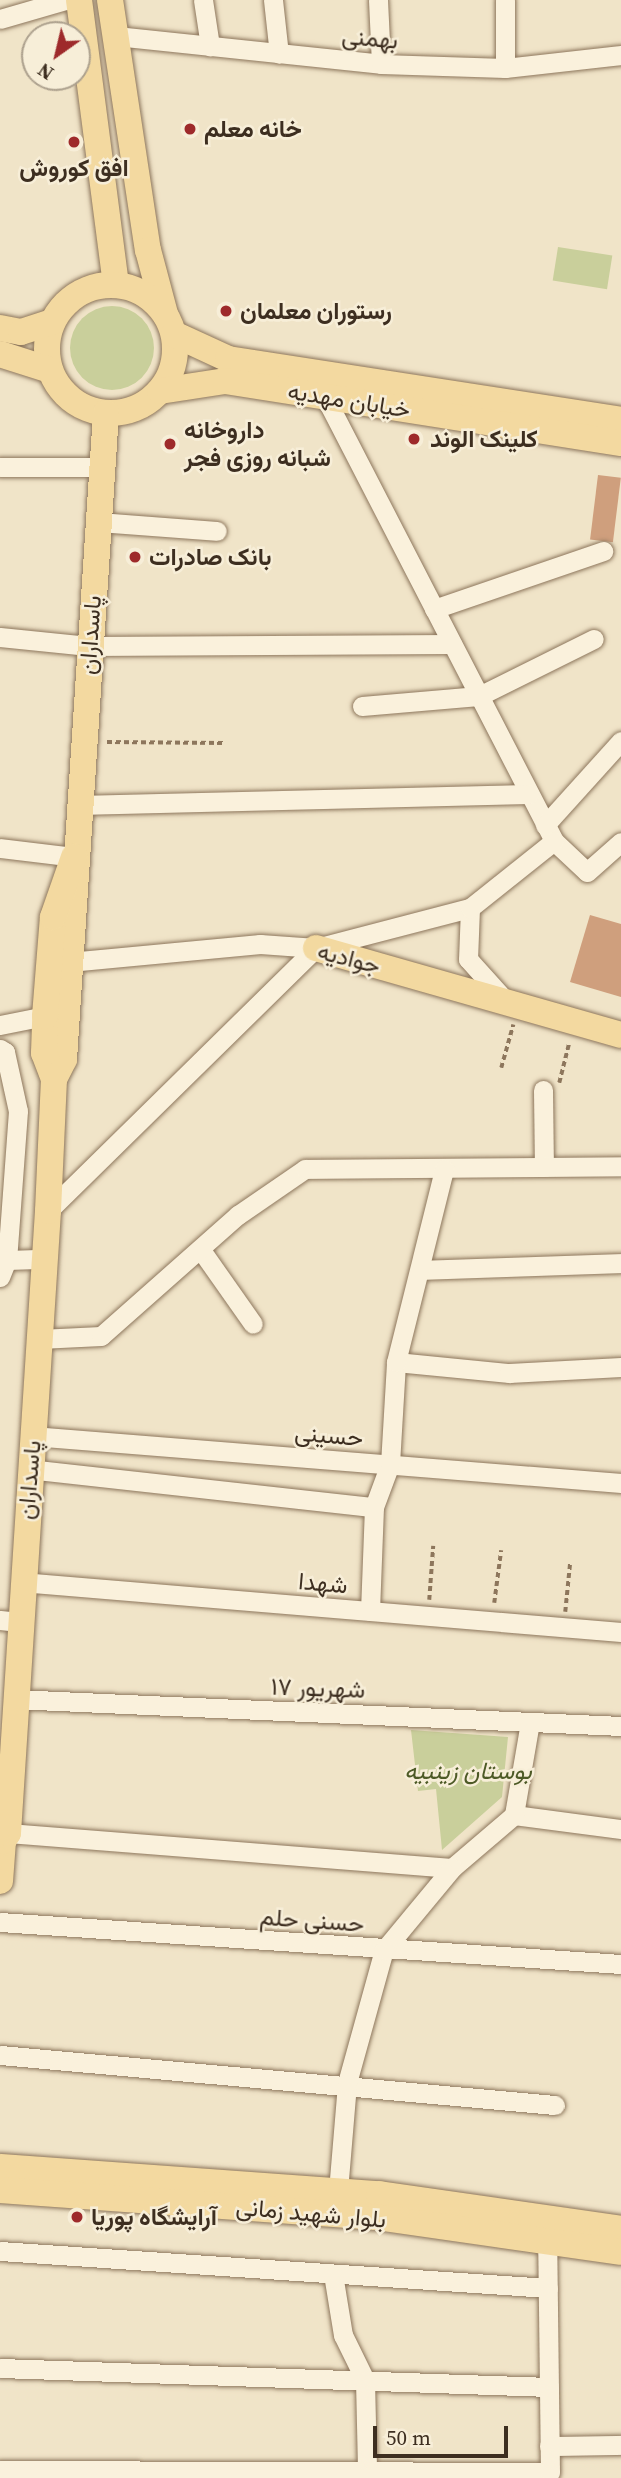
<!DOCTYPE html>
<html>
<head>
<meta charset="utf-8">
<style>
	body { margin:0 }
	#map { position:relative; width:621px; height:2478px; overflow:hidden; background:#f0e4c8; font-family:"Source Serif 4",Vazirmatn,serif }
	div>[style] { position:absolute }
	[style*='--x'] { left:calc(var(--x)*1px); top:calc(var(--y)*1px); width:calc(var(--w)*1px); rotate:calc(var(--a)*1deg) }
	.green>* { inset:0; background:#c9cf9b; transform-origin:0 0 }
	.round { border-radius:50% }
	.building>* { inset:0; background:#cf9f7d; transform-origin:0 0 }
	.path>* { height:3.5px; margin-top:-1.75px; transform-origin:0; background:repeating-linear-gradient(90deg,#8d765c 0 5px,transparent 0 8.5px) }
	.roads { filter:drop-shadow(0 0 2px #8d765c) drop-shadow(0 0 2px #8d765c) }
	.minor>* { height:19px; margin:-9.5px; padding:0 9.5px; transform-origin:9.5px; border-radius:9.5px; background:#faf1dc }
	.major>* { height:26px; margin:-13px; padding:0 13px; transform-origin:13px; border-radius:13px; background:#f3d9a0 }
	.major>.ring { margin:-13px; padding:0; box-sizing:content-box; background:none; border:26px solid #f3d9a0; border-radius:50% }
	.dots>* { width:19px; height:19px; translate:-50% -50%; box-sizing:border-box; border:4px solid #f7eed8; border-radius:50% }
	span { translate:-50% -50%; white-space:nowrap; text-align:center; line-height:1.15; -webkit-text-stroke:5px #f7eed8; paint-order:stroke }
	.street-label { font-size:24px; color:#3d2e20 }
	.poi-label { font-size:24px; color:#3d2e20; font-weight:700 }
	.left { translate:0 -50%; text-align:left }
	.park-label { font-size:24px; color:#4d5a26; font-style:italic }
	.north { position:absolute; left:21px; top:21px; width:70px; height:70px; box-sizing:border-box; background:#f7eed8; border:2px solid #ada18e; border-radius:50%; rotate:214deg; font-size:19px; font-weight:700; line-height:28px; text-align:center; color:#3d2e20 }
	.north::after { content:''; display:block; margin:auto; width:24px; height:32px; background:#9e2a2b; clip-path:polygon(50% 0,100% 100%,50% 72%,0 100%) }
	.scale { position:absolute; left:373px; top:2426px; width:135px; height:32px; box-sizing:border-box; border:4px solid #3d2e20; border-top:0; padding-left:9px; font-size:21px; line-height:24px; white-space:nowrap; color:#3d2e20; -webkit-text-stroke:5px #f7eed8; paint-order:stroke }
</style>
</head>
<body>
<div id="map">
	<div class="green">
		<i style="left:558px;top:247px;width:55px;height:34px;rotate:9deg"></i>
		<i class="round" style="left:70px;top:306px;width:84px;height:84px"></i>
		<i style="clip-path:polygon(411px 1730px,508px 1737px,502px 1797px,442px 1850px,436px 1789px,418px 1791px)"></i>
	</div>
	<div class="building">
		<i style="left:598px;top:475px;width:23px;height:65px;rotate:7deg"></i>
		<i style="clip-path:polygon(590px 915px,621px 924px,621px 997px,570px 982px)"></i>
	</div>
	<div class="path">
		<i style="--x:107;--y:742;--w:117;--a:0.5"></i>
		<i style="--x:501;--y:1068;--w:45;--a:-74.4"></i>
		<i style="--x:559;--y:1083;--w:41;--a:-76"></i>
		<i style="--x:429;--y:1600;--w:54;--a:-85.8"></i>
		<i style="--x:494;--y:1603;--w:53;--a:-82.5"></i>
		<i style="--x:565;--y:1612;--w:50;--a:-84.3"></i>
	</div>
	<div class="roads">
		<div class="minor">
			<i style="--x:203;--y:0;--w:47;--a:81.3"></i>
			<i style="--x:273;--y:0;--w:54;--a:83.7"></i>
			<i style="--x:378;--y:0;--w:64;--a:87.3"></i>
			<i style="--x:0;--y:19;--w:69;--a:-16.1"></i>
			<i style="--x:116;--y:36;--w:266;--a:6"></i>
			<i style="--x:381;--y:64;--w:124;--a:1.8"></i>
			<i style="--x:505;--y:68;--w:117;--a:-6.4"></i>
			<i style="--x:505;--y:68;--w:68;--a:-90"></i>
			<i style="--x:325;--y:397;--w:500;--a:62.7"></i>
			<i style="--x:554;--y:841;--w:45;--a:43.2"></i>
			<i style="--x:587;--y:872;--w:45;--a:-41.4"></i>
			<i style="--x:0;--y:467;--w:102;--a:0"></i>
			<i style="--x:98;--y:522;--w:119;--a:4.3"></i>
			<i style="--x:434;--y:609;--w:179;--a:-18.9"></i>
			<i style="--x:0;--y:637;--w:89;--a:5.8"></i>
			<i style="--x:89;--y:646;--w:363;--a:-0.3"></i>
			<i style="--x:362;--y:706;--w:117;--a:-4.9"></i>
			<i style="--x:479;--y:696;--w:128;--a:-26.4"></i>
			<i style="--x:77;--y:805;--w:452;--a:-1.4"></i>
			<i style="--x:545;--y:825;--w:113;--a:-47.9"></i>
			<i style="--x:0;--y:848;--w:75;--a:6.9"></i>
			<i style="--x:470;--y:908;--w:51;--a:92.2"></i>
			<i style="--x:468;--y:959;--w:52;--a:48.1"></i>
			<i style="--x:69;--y:962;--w:192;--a:-5.4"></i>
			<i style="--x:260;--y:944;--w:56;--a:4.1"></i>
			<i style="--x:316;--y:948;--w:159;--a:-14.6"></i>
			<i style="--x:470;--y:908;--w:107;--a:-38.6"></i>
			<i style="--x:0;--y:1025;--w:46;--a:-11.3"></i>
			<i style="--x:0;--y:1049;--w:6;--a:31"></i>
			<i style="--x:5;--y:1052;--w:60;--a:77.6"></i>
			<i style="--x:18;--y:1111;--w:149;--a:94.2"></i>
			<i style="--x:543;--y:1090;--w:77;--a:89.3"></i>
			<i style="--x:48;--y:1211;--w:375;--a:-44.5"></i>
			<i style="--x:201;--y:1250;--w:90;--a:54.9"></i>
			<i style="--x:420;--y:1270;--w:201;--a:-2"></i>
			<i style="--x:0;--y:1277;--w:18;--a:-68"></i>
			<i style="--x:7;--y:1260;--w:38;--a:-2"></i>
			<i style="--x:39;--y:1339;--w:62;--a:-2.8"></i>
			<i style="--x:101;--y:1336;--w:183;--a:-41.5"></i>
			<i style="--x:238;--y:1215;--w:81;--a:-34.5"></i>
			<i style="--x:305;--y:1169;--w:316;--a:-0.5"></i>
			<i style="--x:396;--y:1362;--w:114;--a:5.6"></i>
			<i style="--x:509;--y:1373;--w:112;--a:-3.1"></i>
			<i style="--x:32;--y:1436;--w:591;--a:4.56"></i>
			<i style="--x:28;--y:1469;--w:348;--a:6.3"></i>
			<i style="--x:21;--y:1582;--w:602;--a:4.76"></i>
			<i style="--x:370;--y:1611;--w:104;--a:-87.8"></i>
			<i style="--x:374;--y:1507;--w:46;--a:-69.6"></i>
			<i style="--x:390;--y:1464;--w:102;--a:-86.6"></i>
			<i style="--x:396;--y:1362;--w:199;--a:-76"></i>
			<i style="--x:0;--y:1620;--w:19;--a:6"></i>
			<i style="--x:13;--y:1699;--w:609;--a:2.54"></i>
			<i style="--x:530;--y:1722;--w:94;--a:99.8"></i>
			<i style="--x:514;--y:1815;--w:108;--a:7.5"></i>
			<i style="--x:8;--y:1833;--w:445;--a:4.5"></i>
			<i style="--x:452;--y:1868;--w:82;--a:-40.5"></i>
			<i style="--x:0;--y:1922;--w:622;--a:3.87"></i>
			<i style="--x:0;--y:2055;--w:557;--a:5.15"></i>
			<i style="--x:338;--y:2191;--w:108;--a:-85.2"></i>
			<i style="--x:347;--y:2083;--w:138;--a:-74.5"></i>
			<i style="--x:384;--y:1950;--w:107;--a:-50.3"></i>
			<i style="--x:0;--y:2251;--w:549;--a:3.86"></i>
			<i style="--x:333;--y:2274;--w:62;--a:80.7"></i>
			<i style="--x:343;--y:2335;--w:50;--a:63.9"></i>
			<i style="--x:365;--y:2380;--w:91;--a:88.7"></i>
			<i style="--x:367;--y:2471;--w:8;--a:120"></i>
			<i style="--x:0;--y:2368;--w:549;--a:1.98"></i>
			<i style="--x:549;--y:2446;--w:72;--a:-0.8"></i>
			<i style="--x:0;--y:2470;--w:550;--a:0.21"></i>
			<i style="--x:550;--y:2472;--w:231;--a:-90.7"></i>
		</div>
		<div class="major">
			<i style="--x:79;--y:0;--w:287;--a:82.6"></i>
			<i style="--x:110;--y:0;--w:253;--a:81.4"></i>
			<i style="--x:148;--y:250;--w:66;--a:75.1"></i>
			<i class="ring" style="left:47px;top:285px;width:102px;height:102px"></i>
			<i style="--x:0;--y:328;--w:21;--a:11"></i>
			<i style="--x:21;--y:332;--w:33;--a:-18"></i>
			<i style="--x:174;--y:334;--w:60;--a:24.8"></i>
			<i style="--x:228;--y:359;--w:398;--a:8.8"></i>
			<i style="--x:0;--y:354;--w:52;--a:17.7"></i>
			<i style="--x:160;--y:391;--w:66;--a:-8.7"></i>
			<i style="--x:225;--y:381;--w:401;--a:8.9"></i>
			<i style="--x:316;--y:948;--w:317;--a:15.9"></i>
			<i style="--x:54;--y:1079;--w:22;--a:-63"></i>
			<i style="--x:64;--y:1059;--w:647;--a:-86.28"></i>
			<i style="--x:0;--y:1881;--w:40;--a:-85.7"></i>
			<i style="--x:3;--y:1841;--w:9;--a:-58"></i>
			<i style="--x:8;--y:1833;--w:623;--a:-86.32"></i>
			<i style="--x:48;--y:1211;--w:132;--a:-87.4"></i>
			<i style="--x:54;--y:1079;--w:28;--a:-111"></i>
			<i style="--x:44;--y:1053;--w:37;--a:-88"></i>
			<i style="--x:45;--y:1016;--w:99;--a:-85.4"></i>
			<i style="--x:53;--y:917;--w:64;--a:-70.7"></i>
			<i style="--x:0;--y:2167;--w:380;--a:4.1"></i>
			<i style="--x:379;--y:2194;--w:245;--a:8.2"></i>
			<i style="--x:0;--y:2190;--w:377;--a:4.1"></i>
			<i style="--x:376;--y:2217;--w:247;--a:8.1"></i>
		</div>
	</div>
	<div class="dots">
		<i style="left:190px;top:129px;background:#9e2a2b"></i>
		<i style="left:74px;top:142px;background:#9e2a2b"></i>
		<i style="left:226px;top:311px;background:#9e2a2b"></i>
		<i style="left:414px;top:439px;background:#9e2a2b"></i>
		<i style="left:170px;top:444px;background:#9e2a2b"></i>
		<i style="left:135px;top:557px;background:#9e2a2b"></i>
		<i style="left:77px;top:2217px;background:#9e2a2b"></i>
	</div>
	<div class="street-label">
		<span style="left:370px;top:38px;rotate:5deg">بهمنی</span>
		<span style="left:349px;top:400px;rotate:9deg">خیابان مهدیه</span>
		<span style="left:90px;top:635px;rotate:-86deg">پاسداران</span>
		<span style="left:349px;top:958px;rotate:14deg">جوادیه</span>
		<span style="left:329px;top:1435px;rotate:5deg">حسینی</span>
		<span style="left:29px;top:1480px;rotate:-85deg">پاسداران</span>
		<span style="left:323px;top:1583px;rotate:5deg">شهدا</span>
		<span style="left:318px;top:1688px;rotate:2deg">۱۷ شهریور</span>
		<span style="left:312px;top:1920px;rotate:4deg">حسنی حلم</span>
		<span style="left:311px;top:2213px;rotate:5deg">بلوار شهید زمانی</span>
	</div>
	<div class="poi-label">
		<span class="left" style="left:204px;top:129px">خانه معلم</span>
		<span style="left:74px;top:168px">افق کوروش</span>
		<span class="left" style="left:240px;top:311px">رستوران معلمان</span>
		<span class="left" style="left:184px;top:444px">داروخانه<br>شبانه روزی فجر</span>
		<span class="left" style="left:430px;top:439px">کلینک الوند</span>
		<span class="left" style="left:149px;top:557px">بانک صادرات</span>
		<span class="left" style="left:91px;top:2217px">آرایشگاه پوریا</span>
	</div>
	<div class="park-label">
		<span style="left:468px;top:1771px">بوستان زینبیه</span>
	</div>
	<div class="north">N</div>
	<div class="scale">50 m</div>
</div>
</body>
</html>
